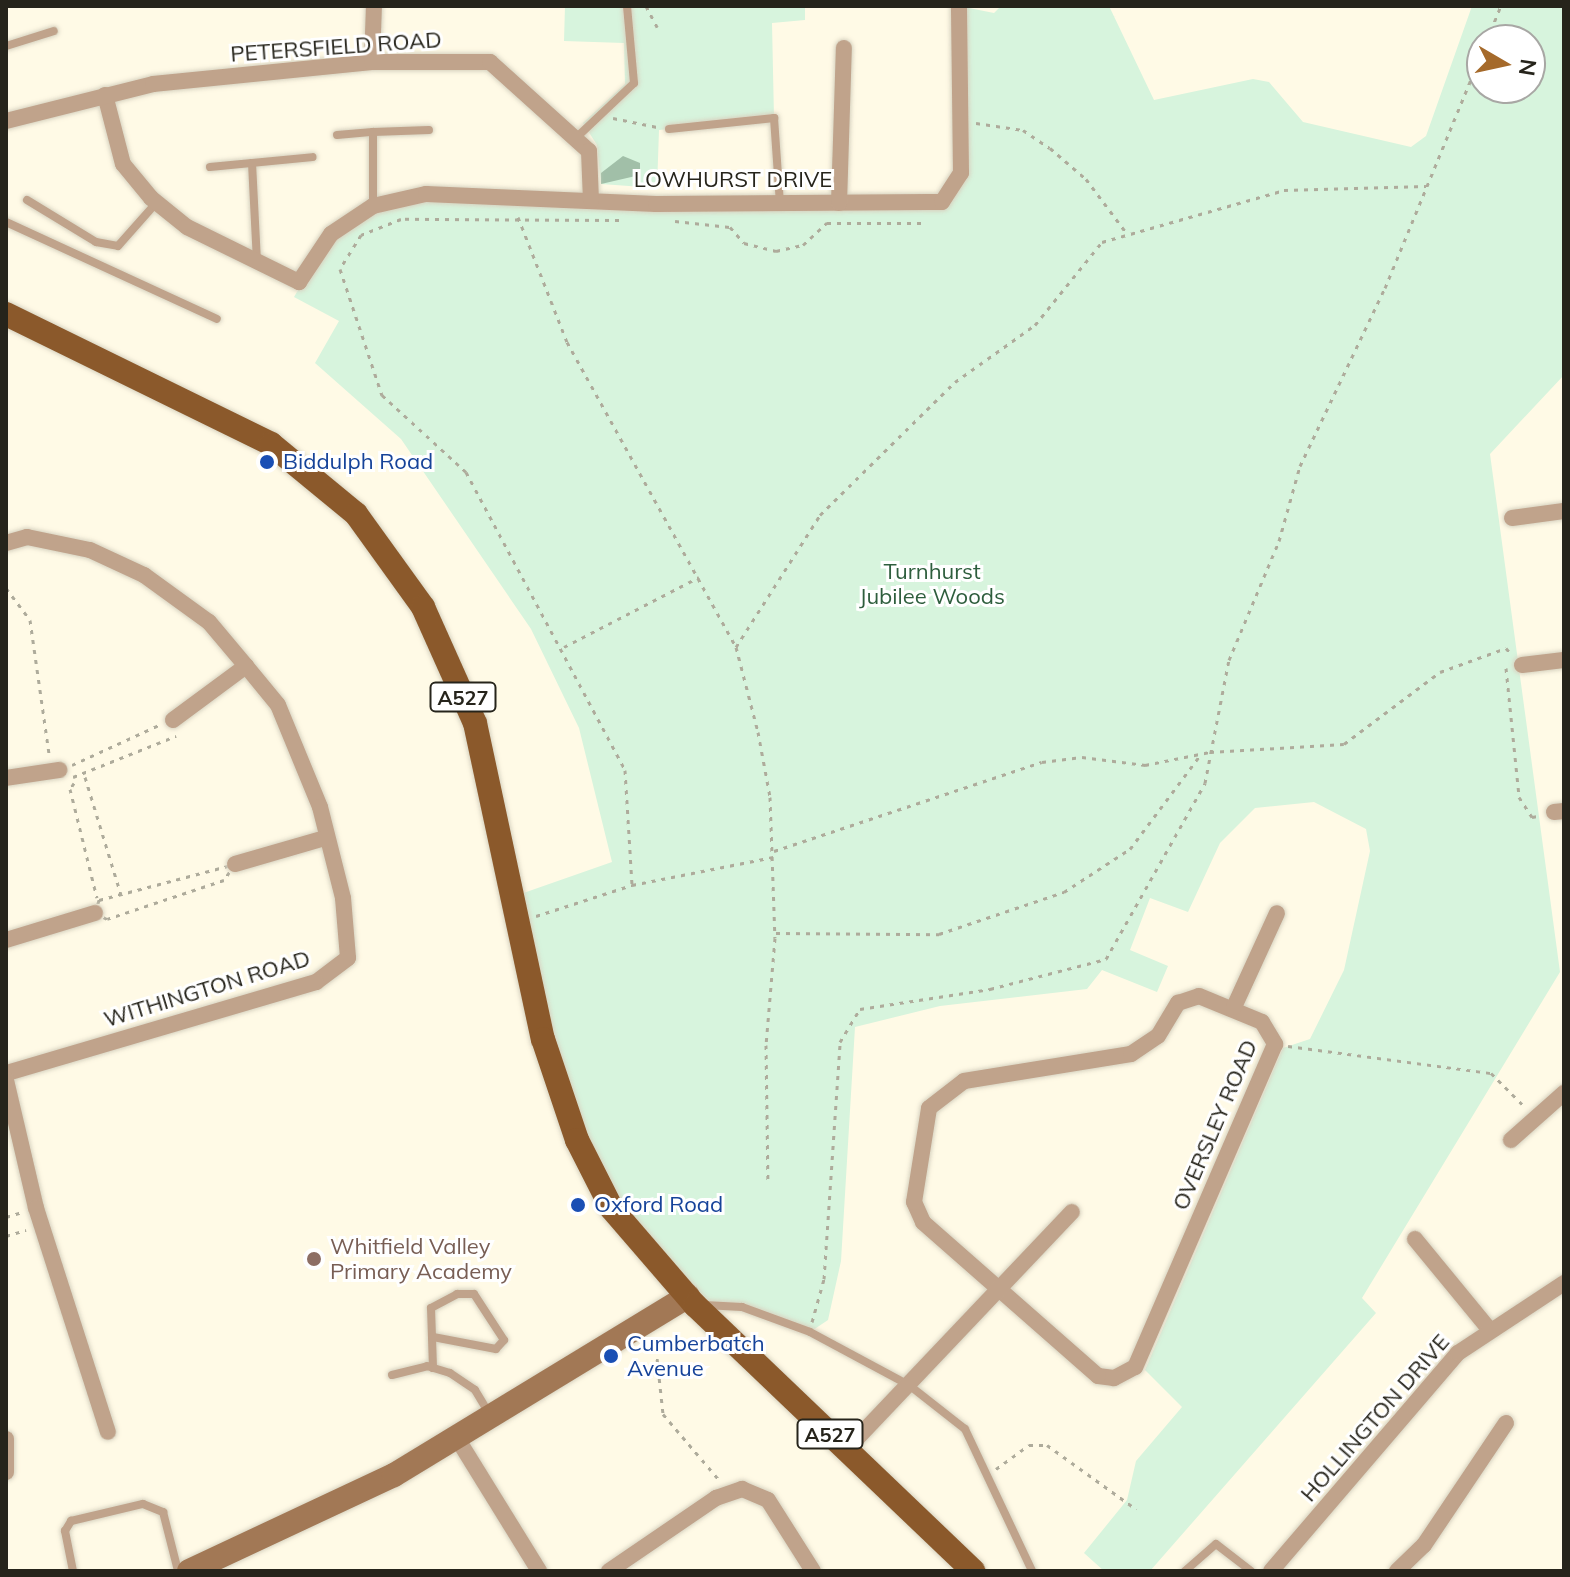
<!DOCTYPE html>
<html>
<head>
<meta charset="utf-8">
<style>
	body { margin:0 }
	#map { position:relative; width:1570px; height:1577px; overflow:hidden; background:#fffae6; font-family:Mulish,sans-serif }
	div>[style] { position:absolute }
	[style*='--x'] { left:calc(var(--x)*1px); top:calc(var(--y)*1px); width:calc(var(--w)*1px); rotate:calc(var(--a)*1deg) }
	.green>* { inset:0; background:#d7f4dd }
	.forest>* { inset:0; background:#a1bfa8 }
	.path>* { height:3px; margin-top:-1.5px; transform-origin:0; background:repeating-linear-gradient(90deg,#aeab9b 0 4px,transparent 0 10px) }
	.roads { filter:drop-shadow(0 0 2px #d8d3c1) drop-shadow(0 0 2px #d8d3c1) }
	.lane>* { height:8px; margin:-4px; padding:0 4px; transform-origin:4px; border-radius:4px; background:#c0a38b }
	.street>* { height:16px; margin:-8px; padding:0 8px; transform-origin:8px; border-radius:8px; background:#c0a38b }
	.secondary>* { height:24px; margin:-12px; padding:0 12px; transform-origin:12px; border-radius:12px; background:#a27855 }
	.primary>* { height:24px; margin:-12px; padding:0 12px; transform-origin:12px; border-radius:12px; background:#8b592b }
	.dots>* { width:22px; height:22px; translate:-50% -50%; box-sizing:border-box; border:4px solid #fff; border-radius:50% }
	span { translate:-50% -50%; white-space:nowrap; text-align:center; line-height:1.15; -webkit-text-stroke:6px #fff; paint-order:stroke }
	.shield-label span { padding:2px 6px; background:#fff; border:2px solid; border-radius:6px; -webkit-text-stroke-width:0 }
	.shield-label { font-size:20px; color:#26241b; font-weight:700 }
	.street-label { font-size:22px; color:#26241b }
	.transit-label { font-size:22px; color:#164399 }
	.left { translate:0 -50%; text-align:left }
	.park-label { font-size:22px; color:#2e5e3d }
	.education-label { font-size:22px; color:#785e54 }
	.frame { position:absolute; inset:0; border:8px solid #26241b; pointer-events:none }
	.north { position:absolute; left:1466px; top:24px; width:80px; height:80px; box-sizing:border-box; background:#fff; border:2px solid #a8a7a4; border-radius:50%; rotate:99deg; font-size:22px; font-weight:700; line-height:32px; text-align:center; color:#26241b }
	.north::after { content:''; display:block; margin:auto; width:28px; height:36px; background:#a56a2b; clip-path:polygon(50% 0,100% 100%,50% 72%,0 100%) }
</style>
</head>
<body>
<div id="map">
	<div class="green">
		<i style="clip-path:polygon(565px 6px,805px 6px,805px 20px,772px 23px,774px 118px,659px 130px,657px 188px,601px 184px,597px 145px,583px 123px,625px 84px,624px 43px,564px 41px)"></i>
		<i style="clip-path:polygon(evenodd,959px 6px,994px 13px,1001px 6px,1109px 6px,1154px 100px,1253px 79px,1269px 82px,1303px 122px,1411px 147px,1426px 136px,1472px 6px,1564px 6px,1564px 375px,1490px 454px,1560px 972px,1362px 1298px,1376px 1313px,1150px 1571px,1104px 1571px,1084px 1553px,1127px 1500px,1136px 1461px,1182px 1407px,1145px 1370px,1283px 1048px,1310px 1039px,1344px 970px,1370px 851px,1366px 829px,1314px 802px,1255px 808px,1220px 843px,1188px 912px,1150px 898px,1130px 950px,1168px 966px,1157px 992px,1102px 970px,1087px 989px,940px 1006px,855px 1027px,841px 1261px,828px 1320px,810px 1332px,742px 1308px,688px 1309px,577px 1140px,512px 897px,612px 862px,579px 728px,531px 629px,401px 439px,315px 363px,339px 321px,294px 297px,331px 234px,373px 206px,426px 194px,942px 202px,961px 173px,959px 6px,1482px 40px,1530px 40px,1530px 88px,1482px 88px,1482px 40px)"></i>
	</div>
	<div class="forest">
		<i style="clip-path:polygon(623px 156px,640px 163px,640px 175px,601px 184px,601px 173px)"></i>
	</div>
	<div class="path">
		<i style="--x:646;--y:6;--w:24;--a:62"></i>
		<i style="--x:1487;--y:40;--w:37;--a:-68"></i>
		<i style="--x:613;--y:118;--w:45;--a:11.6"></i>
		<i style="--x:976;--y:123;--w:48;--a:8.5"></i>
		<i style="--x:1023;--y:130;--w:32;--a:34"></i>
		<i style="--x:1050;--y:148;--w:48;--a:40.7"></i>
		<i style="--x:1086;--y:179;--w:65;--a:53.1"></i>
		<i style="--x:518;--y:217;--w:134;--a:68.6"></i>
		<i style="--x:567;--y:342;--w:349;--a:61"></i>
		<i style="--x:736;--y:647;--w:88;--a:75.5"></i>
		<i style="--x:758;--y:732;--w:66;--a:79.5"></i>
		<i style="--x:770;--y:797;--w:141;--a:88"></i>
		<i style="--x:775;--y:938;--w:107;--a:94.8"></i>
		<i style="--x:766;--y:1045;--w:138;--a:89.2"></i>
		<i style="--x:619;--y:220;--w:218;--a:-179.7"></i>
		<i style="--x:401;--y:219;--w:43;--a:158.2"></i>
		<i style="--x:361;--y:235;--w:40;--a:122"></i>
		<i style="--x:340;--y:269;--w:133;--a:71.6"></i>
		<i style="--x:382;--y:395;--w:114;--a:42.5"></i>
		<i style="--x:466;--y:472;--w:338;--a:61.9"></i>
		<i style="--x:625;--y:770;--w:115;--a:86.5"></i>
		<i style="--x:675;--y:221;--w:55;--a:6.2"></i>
		<i style="--x:730;--y:227;--w:21;--a:49"></i>
		<i style="--x:744;--y:243;--w:33;--a:14"></i>
		<i style="--x:776;--y:251;--w:28;--a:-13"></i>
		<i style="--x:803;--y:245;--w:33;--a:-43"></i>
		<i style="--x:827;--y:223;--w:99;--a:0"></i>
		<i style="--x:6;--y:588;--w:40;--a:53"></i>
		<i style="--x:30;--y:620;--w:135;--a:81.9"></i>
		<i style="--x:564;--y:647;--w:152;--a:-27.4"></i>
		<i style="--x:736;--y:647;--w:156;--a:-57.5"></i>
		<i style="--x:820;--y:515;--w:190;--a:-44.6"></i>
		<i style="--x:955;--y:382;--w:98;--a:-35.5"></i>
		<i style="--x:1035;--y:325;--w:107;--a:-51.1"></i>
		<i style="--x:1102;--y:242;--w:189;--a:-15.9"></i>
		<i style="--x:1284;--y:190;--w:142;--a:-1.6"></i>
		<i style="--x:1506;--y:668;--w:130;--a:84.2"></i>
		<i style="--x:1519;--y:797;--w:24;--a:57"></i>
		<i style="--x:1532;--y:817;--w:6;--a:-9"></i>
		<i style="--x:72;--y:765;--w:96;--a:-24.7"></i>
		<i style="--x:73;--y:777;--w:111;--a:-21.7"></i>
		<i style="--x:85;--y:777;--w:123;--a:73"></i>
		<i style="--x:74;--y:783;--w:7;--a:124"></i>
		<i style="--x:70;--y:789;--w:112;--a:76.1"></i>
		<i style="--x:774;--y:851;--w:282;--a:-18.4"></i>
		<i style="--x:1042;--y:762;--w:40;--a:-7.1"></i>
		<i style="--x:1082;--y:757;--w:64;--a:7.2"></i>
		<i style="--x:1145;--y:765;--w:66;--a:-11.3"></i>
		<i style="--x:1210;--y:752;--w:134;--a:-3.4"></i>
		<i style="--x:1344;--y:744;--w:120;--a:-36.9"></i>
		<i style="--x:1440;--y:672;--w:70;--a:-20"></i>
		<i style="--x:1506;--y:648;--w:8;--a:50"></i>
		<i style="--x:235;--y:864;--w:19;--a:125"></i>
		<i style="--x:224;--y:880;--w:123;--a:161.6"></i>
		<i style="--x:107;--y:919;--w:13;--a:-153"></i>
		<i style="--x:95;--y:913;--w:14;--a:-73"></i>
		<i style="--x:99;--y:900;--w:141;--a:-14.8"></i>
		<i style="--x:536;--y:916;--w:101;--a:-17.9"></i>
		<i style="--x:632;--y:885;--w:144;--a:-11.2"></i>
		<i style="--x:776;--y:933;--w:163;--a:0.4"></i>
		<i style="--x:939;--y:934;--w:132;--a:-18.6"></i>
		<i style="--x:1064;--y:892;--w:79;--a:-33.1"></i>
		<i style="--x:1130;--y:849;--w:119;--a:-53.2"></i>
		<i style="--x:1288;--y:1046;--w:205;--a:7.6"></i>
		<i style="--x:1491;--y:1073;--w:48;--a:45"></i>
		<i style="--x:6;--y:1217;--w:17;--a:-17"></i>
		<i style="--x:6;--y:1236;--w:21;--a:-17"></i>
		<i style="--x:812;--y:1322;--w:45;--a:-74.4"></i>
		<i style="--x:824;--y:1279;--w:238;--a:-86.1"></i>
		<i style="--x:840;--y:1042;--w:39;--a:-59"></i>
		<i style="--x:860;--y:1009;--w:132;--a:-8.7"></i>
		<i style="--x:990;--y:989;--w:120;--a:-14.5"></i>
		<i style="--x:1106;--y:959;--w:202;--a:-60.6"></i>
		<i style="--x:1205;--y:783;--w:125;--a:-79"></i>
		<i style="--x:1229;--y:660;--w:129;--a:-67.2"></i>
		<i style="--x:1279;--y:541;--w:78;--a:-74.4"></i>
		<i style="--x:1300;--y:466;--w:197;--a:-64.5"></i>
		<i style="--x:1385;--y:288;--w:254;--a:-67.6"></i>
		<i style="--x:655;--y:1339;--w:75;--a:83.9"></i>
		<i style="--x:663;--y:1414;--w:88;--a:49.6"></i>
		<i style="--x:996;--y:1469;--w:41;--a:-36"></i>
		<i style="--x:1029;--y:1445;--w:18;--a:0"></i>
		<i style="--x:1047;--y:1445;--w:110;--a:35.7"></i>
	</div>
	<div class="roads">
		<div class="lane">
			<i style="--x:6;--y:46;--w:50;--a:-17.4"></i>
			<i style="--x:669;--y:129;--w:106;--a:-6"></i>
			<i style="--x:774;--y:118;--w:85;--a:86"></i>
			<i style="--x:337;--y:135;--w:36;--a:-5"></i>
			<i style="--x:578;--y:136;--w:77;--a:-43.4"></i>
			<i style="--x:634;--y:83;--w:77;--a:-95.2"></i>
			<i style="--x:252;--y:163;--w:99;--a:87.1"></i>
			<i style="--x:210;--y:167;--w:103;--a:-5.5"></i>
			<i style="--x:27;--y:200;--w:81;--a:31.3"></i>
			<i style="--x:96;--y:242;--w:22;--a:10"></i>
			<i style="--x:118;--y:246;--w:57;--a:-48.5"></i>
			<i style="--x:373;--y:206;--w:74;--a:-90"></i>
			<i style="--x:373;--y:132;--w:56;--a:-2"></i>
			<i style="--x:6;--y:222;--w:232;--a:24.7"></i>
			<i style="--x:704;--y:1305;--w:38;--a:3"></i>
			<i style="--x:742;--y:1307;--w:72;--a:20.2"></i>
			<i style="--x:810;--y:1332;--w:112;--a:28.2"></i>
			<i style="--x:909;--y:1385;--w:71;--a:38.2"></i>
			<i style="--x:965;--y:1429;--w:157;--a:64.7"></i>
			<i style="--x:433;--y:1368;--w:60;--a:-91.9"></i>
			<i style="--x:431;--y:1308;--w:30;--a:-28"></i>
			<i style="--x:457;--y:1294;--w:17;--a:0"></i>
			<i style="--x:474;--y:1294;--w:55;--a:56.9"></i>
			<i style="--x:504;--y:1340;--w:12;--a:132"></i>
			<i style="--x:496;--y:1349;--w:64;--a:-169.2"></i>
			<i style="--x:392;--y:1375;--w:36;--a:-14"></i>
			<i style="--x:427;--y:1366;--w:24;--a:17"></i>
			<i style="--x:450;--y:1373;--w:30;--a:34"></i>
			<i style="--x:475;--y:1390;--w:27;--a:59"></i>
			<i style="--x:73;--y:1571;--w:41;--a:-101.3"></i>
			<i style="--x:65;--y:1531;--w:12;--a:-59"></i>
			<i style="--x:71;--y:1521;--w:74;--a:-13.3"></i>
			<i style="--x:143;--y:1504;--w:22;--a:22"></i>
			<i style="--x:163;--y:1512;--w:61;--a:75.7"></i>
			<i style="--x:1185;--y:1571;--w:41;--a:-41.1"></i>
			<i style="--x:1216;--y:1544;--w:44;--a:37.6"></i>
		</div>
		<div class="street">
			<i style="--x:372;--y:62;--w:56;--a:-88"></i>
			<i style="--x:105;--y:95;--w:71;--a:75.4"></i>
			<i style="--x:123;--y:164;--w:44;--a:50.5"></i>
			<i style="--x:151;--y:198;--w:46;--a:38.9"></i>
			<i style="--x:187;--y:227;--w:125;--a:26.2"></i>
			<i style="--x:299;--y:282;--w:58;--a:-56.3"></i>
			<i style="--x:331;--y:234;--w:50;--a:-33.7"></i>
			<i style="--x:373;--y:206;--w:54;--a:-12.8"></i>
			<i style="--x:426;--y:194;--w:230;--a:2.5"></i>
			<i style="--x:656;--y:204;--w:286;--a:-0.4"></i>
			<i style="--x:942;--y:202;--w:35;--a:-57"></i>
			<i style="--x:961;--y:173;--w:167;--a:-90.7"></i>
			<i style="--x:6;--y:121;--w:152;--a:-14.1"></i>
			<i style="--x:153;--y:84;--w:220;--a:-5.7"></i>
			<i style="--x:372;--y:62;--w:118;--a:0"></i>
			<i style="--x:490;--y:62;--w:133;--a:42"></i>
			<i style="--x:589;--y:151;--w:50;--a:87.7"></i>
			<i style="--x:839;--y:203;--w:155;--a:-88.2"></i>
			<i style="--x:1512;--y:518;--w:52;--a:-7.7"></i>
			<i style="--x:6;--y:543;--w:22;--a:-16"></i>
			<i style="--x:27;--y:537;--w:64;--a:11.7"></i>
			<i style="--x:90;--y:550;--w:60;--a:24.8"></i>
			<i style="--x:144;--y:575;--w:80;--a:35.9"></i>
			<i style="--x:209;--y:622;--w:57;--a:49.9"></i>
			<i style="--x:246;--y:666;--w:50;--a:50.6"></i>
			<i style="--x:278;--y:705;--w:110;--a:67.6"></i>
			<i style="--x:320;--y:807;--w:94;--a:75.8"></i>
			<i style="--x:343;--y:898;--w:60;--a:85.2"></i>
			<i style="--x:348;--y:958;--w:40;--a:143"></i>
			<i style="--x:316;--y:982;--w:323;--a:163.6"></i>
			<i style="--x:1522;--y:665;--w:42;--a:-6.8"></i>
			<i style="--x:173;--y:720;--w:91;--a:-36.5"></i>
			<i style="--x:6;--y:778;--w:54;--a:-8.6"></i>
			<i style="--x:1554;--y:812;--w:10;--a:-6"></i>
			<i style="--x:235;--y:864;--w:94;--a:-16.1"></i>
			<i style="--x:6;--y:940;--w:93;--a:-16.9"></i>
			<i style="--x:1199;--y:996;--w:68;--a:22.4"></i>
			<i style="--x:1262;--y:1022;--w:26;--a:59"></i>
			<i style="--x:1275;--y:1044;--w:352;--a:113.4"></i>
			<i style="--x:1135;--y:1367;--w:24;--a:152"></i>
			<i style="--x:1114;--y:1378;--w:16;--a:-173"></i>
			<i style="--x:1098;--y:1376;--w:233;--a:-138.7"></i>
			<i style="--x:923;--y:1222;--w:22;--a:-114"></i>
			<i style="--x:914;--y:1202;--w:95;--a:-80.9"></i>
			<i style="--x:929;--y:1108;--w:44;--a:-37.6"></i>
			<i style="--x:964;--y:1081;--w:169;--a:-9.2"></i>
			<i style="--x:1131;--y:1054;--w:32;--a:-34"></i>
			<i style="--x:1158;--y:1036;--w:39;--a:-59"></i>
			<i style="--x:1178;--y:1003;--w:22;--a:-18"></i>
			<i style="--x:1234;--y:1007;--w:103;--a:-65.4"></i>
			<i style="--x:6;--y:1080;--w:131;--a:76.8"></i>
			<i style="--x:36;--y:1208;--w:235;--a:72.2"></i>
			<i style="--x:1511;--y:1140;--w:71;--a:-41.6"></i>
			<i style="--x:1415;--y:1239;--w:115;--a:50.6"></i>
			<i style="--x:457;--y:1438;--w:156;--a:58.3"></i>
			<i style="--x:6;--y:1439;--w:33;--a:90"></i>
			<i style="--x:846;--y:1450;--w:328;--a:-46.5"></i>
			<i style="--x:609;--y:1571;--w:130;--a:-34.3"></i>
			<i style="--x:716;--y:1498;--w:28;--a:-19"></i>
			<i style="--x:742;--y:1489;--w:28;--a:23"></i>
			<i style="--x:768;--y:1500;--w:84;--a:57.6"></i>
			<i style="--x:1271;--y:1571;--w:287;--a:-49.4"></i>
			<i style="--x:1458;--y:1353;--w:127;--a:-33.4"></i>
			<i style="--x:1397;--y:1571;--w:37;--a:-44"></i>
			<i style="--x:1424;--y:1545;--w:147;--a:-56.1"></i>
		</div>
		<div class="secondary">
			<i style="--x:189;--y:1571;--w:226;--a:-25.1"></i>
			<i style="--x:394;--y:1475;--w:344;--a:-31.3"></i>
		</div>
		<div class="primary">
			<i style="--x:6;--y:314;--w:295;--a:26.1"></i>
			<i style="--x:271;--y:444;--w:110;--a:39.5"></i>
			<i style="--x:356;--y:514;--w:115;--a:54.2"></i>
			<i style="--x:423;--y:607;--w:127;--a:65.9"></i>
			<i style="--x:475;--y:723;--w:323;--a:77.9"></i>
			<i style="--x:543;--y:1039;--w:107;--a:71.4"></i>
			<i style="--x:577;--y:1140;--w:77;--a:63.1"></i>
			<i style="--x:612;--y:1209;--w:127;--a:49.2"></i>
			<i style="--x:695;--y:1305;--w:385;--a:43.7"></i>
		</div>
	</div>
	<div class="dots">
		<i style="left:267px;top:462px;background:#1a4fb4"></i>
		<i style="left:578px;top:1205px;background:#1a4fb4"></i>
		<i style="left:314px;top:1259px;background:#8d6e63"></i>
		<i style="left:611px;top:1356px;background:#1a4fb4"></i>
	</div>
	<div class="shield-label">
		<span style="left:463px;top:697px">A527</span>
		<span style="left:830px;top:1434px">A527</span>
	</div>
	<div class="street-label">
		<span style="left:336px;top:47px;rotate:-4deg">PETERSFIELD ROAD</span>
		<span style="left:733px;top:180px">LOWHURST DRIVE</span>
		<span style="left:207px;top:989px;rotate:-17deg">WITHINGTON ROAD</span>
		<span style="left:1215px;top:1125px;rotate:-67deg">OVERSLEY ROAD</span>
		<span style="left:1375px;top:1418px;rotate:-49deg">HOLLINGTON DRIVE</span>
	</div>
	<div class="transit-label">
		<span class="left" style="left:283px;top:462px">Biddulph Road</span>
		<span class="left" style="left:594px;top:1205px">Oxford Road</span>
		<span class="left" style="left:627px;top:1356px">Cumberbatch<br>Avenue</span>
	</div>
	<div class="park-label">
		<span style="left:932px;top:584px">Turnhurst<br>Jubilee Woods</span>
	</div>
	<div class="education-label">
		<span class="left" style="left:330px;top:1259px">Whitfield Valley<br>Primary Academy</span>
	</div>
	<div class="frame"></div>
	<div class="north">N</div>
</div>
</body>
</html>
